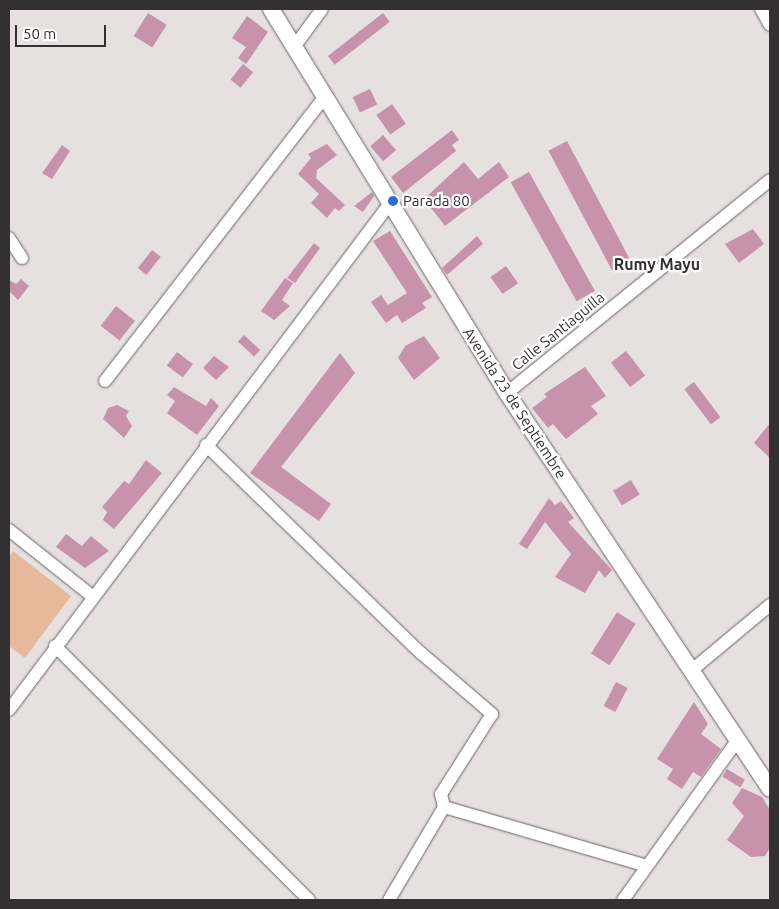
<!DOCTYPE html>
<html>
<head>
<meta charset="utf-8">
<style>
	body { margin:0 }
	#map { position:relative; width:779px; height:909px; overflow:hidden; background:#e7e0e1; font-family:Ubuntu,sans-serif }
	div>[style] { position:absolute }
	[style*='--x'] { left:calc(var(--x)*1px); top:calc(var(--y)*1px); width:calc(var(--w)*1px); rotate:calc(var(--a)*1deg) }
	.green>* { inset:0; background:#e7b89b }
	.building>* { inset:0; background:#c693ab; transform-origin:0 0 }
	.roads { filter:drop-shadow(0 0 1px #696464) drop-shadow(0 0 1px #696464) }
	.minor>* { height:12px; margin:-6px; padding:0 6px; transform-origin:6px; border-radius:6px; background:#fff }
	.major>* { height:16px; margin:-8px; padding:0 8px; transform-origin:8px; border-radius:8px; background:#fff }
	.dots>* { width:14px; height:14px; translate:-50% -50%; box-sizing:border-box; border:2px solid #fff; border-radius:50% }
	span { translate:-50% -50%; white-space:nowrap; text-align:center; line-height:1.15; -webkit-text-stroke:4.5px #fff; paint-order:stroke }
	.poi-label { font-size:15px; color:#333031 }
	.left { translate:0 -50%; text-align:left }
	.street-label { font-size:15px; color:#333031 }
	.neighbourhood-label { font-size:16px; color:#333031; font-weight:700 }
	.frame { position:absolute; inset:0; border:10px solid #333031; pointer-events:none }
	.scale { position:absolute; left:15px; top:25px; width:91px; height:22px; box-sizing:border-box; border:2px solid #333031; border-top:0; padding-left:6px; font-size:15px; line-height:18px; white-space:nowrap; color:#333031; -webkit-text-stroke:4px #fff; paint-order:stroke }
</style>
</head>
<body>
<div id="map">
	<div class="green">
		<i style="clip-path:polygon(13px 551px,71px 596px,25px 658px,9px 646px,9px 558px)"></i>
	</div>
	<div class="building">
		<i style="left:148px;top:13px;width:22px;height:27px;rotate:32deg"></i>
		<i style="left:383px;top:13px;width:11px;height:70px;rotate:52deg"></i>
		<i style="clip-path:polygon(247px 16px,268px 32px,246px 64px,238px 58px,246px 47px,232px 38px)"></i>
		<i style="left:243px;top:64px;width:13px;height:20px;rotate:39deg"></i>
		<i style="left:370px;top:89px;width:17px;height:19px;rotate:65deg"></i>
		<i style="left:392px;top:104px;width:24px;height:19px;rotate:55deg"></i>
		<i style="clip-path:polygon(452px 130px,459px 140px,452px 145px,456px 151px,403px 193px,391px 177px)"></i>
		<i style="left:383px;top:135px;width:20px;height:17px;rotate:49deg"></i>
		<i style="left:567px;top:141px;width:136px;height:21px;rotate:62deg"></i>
		<i style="clip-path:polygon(327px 144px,337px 155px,317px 170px,316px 178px,345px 205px,339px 211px,335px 208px,327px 218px,311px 203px,319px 194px,298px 174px,311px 158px,308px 154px)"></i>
		<i style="clip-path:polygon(62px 145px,70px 151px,52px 179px,42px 173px)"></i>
		<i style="clip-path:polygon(464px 162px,478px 179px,499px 162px,509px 177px,445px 226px,424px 199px)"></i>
		<i style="left:529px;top:172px;width:136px;height:21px;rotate:61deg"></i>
		<i style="clip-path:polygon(372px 192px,374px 196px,363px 212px,354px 206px)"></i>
		<i style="clip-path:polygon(753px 229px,764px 244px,739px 263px,725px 244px)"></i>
		<i style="clip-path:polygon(390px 231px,432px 297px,422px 303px,426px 308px,402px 323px,397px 315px,386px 323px,371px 302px,381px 295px,388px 305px,407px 293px,373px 241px)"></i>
		<i style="clip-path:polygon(477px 236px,483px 244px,447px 275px,442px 268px)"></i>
		<i style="clip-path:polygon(314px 243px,320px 248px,295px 283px,287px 278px)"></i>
		<i style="left:152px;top:250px;width:11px;height:23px;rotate:38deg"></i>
		<i style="left:506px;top:266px;width:21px;height:19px;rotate:55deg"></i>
		<i style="clip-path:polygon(285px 278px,293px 283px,282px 300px,290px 306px,274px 320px,261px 311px)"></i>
		<i style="clip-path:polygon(21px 279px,29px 286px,18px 300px,9px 291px,9px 280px,16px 284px)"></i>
		<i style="left:116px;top:306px;width:24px;height:25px;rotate:38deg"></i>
		<i style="left:244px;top:335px;width:22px;height:9px;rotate:43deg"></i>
		<i style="clip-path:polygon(424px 336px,440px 358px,414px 380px,398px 358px,405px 346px)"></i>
		<i style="left:626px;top:351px;width:31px;height:19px;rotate:52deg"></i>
		<i style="left:177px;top:352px;width:20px;height:17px;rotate:37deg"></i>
		<i style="clip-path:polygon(340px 353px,355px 373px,281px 467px,331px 504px,319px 521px,250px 473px)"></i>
		<i style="clip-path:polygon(214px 356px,229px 367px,216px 380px,203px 368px)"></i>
		<i style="clip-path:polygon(585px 367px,606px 396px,591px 406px,598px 414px,566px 439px,553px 424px,548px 428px,532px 408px,547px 397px,544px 394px)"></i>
		<i style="left:694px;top:382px;width:44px;height:12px;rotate:53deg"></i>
		<i style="clip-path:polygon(174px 387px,206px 406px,211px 398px,219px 406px,197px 435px,167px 413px,175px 401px,167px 395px)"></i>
		<i style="clip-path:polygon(117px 405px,129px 411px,126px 416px,132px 426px,124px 438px,103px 419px,108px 408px)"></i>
		<i style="clip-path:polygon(770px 423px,770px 458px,754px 443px)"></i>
		<i style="clip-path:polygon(146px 460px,162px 473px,114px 529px,103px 520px,107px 512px,102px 507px,124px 481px,129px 484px)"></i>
		<i style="left:631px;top:480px;width:17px;height:21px;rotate:59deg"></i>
		<i style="clip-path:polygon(549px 498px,555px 505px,561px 501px,574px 518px,568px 522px,612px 570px,605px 578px,599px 570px,585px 593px,555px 577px,571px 554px,545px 522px,527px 549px,519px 544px)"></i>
		<i style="clip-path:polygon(66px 534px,82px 546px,91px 536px,109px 551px,85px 568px,56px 547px)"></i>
		<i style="left:617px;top:612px;width:22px;height:49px;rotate:32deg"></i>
		<i style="left:616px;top:682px;width:13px;height:27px;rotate:27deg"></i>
		<i style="clip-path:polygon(694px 702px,708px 724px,701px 734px,721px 749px,701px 777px,693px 772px,682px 789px,667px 779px,673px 769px,657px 759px)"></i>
		<i style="left:727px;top:769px;width:21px;height:9px;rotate:31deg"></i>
		<i style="clip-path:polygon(742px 788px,762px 797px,770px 810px,770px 848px,765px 856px,751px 857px,727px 840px,744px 816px,732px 803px)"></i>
	</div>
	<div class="roads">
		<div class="minor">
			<i style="--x:761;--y:9;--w:18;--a:61"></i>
			<i style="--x:294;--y:47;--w:47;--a:-53.6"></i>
			<i style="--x:9;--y:238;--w:24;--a:57"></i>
			<i style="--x:105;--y:381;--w:358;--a:-52.3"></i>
			<i style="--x:507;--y:393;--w:338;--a:-39"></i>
			<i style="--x:206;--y:445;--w:299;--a:44.1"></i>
			<i style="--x:421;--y:653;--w:94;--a:40.7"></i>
			<i style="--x:492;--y:714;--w:95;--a:122.5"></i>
			<i style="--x:441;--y:794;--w:13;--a:77"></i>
			<i style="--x:444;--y:807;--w:108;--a:120.6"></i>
			<i style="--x:9;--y:530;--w:106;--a:38.5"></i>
			<i style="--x:55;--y:646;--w:359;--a:45"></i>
			<i style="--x:692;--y:670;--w:102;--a:-39.8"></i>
			<i style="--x:9;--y:710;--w:631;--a:-53.06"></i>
			<i style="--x:444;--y:807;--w:211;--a:16.2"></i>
			<i style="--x:623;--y:900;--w:196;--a:-54.4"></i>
		</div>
		<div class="major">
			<i style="--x:271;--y:9;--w:451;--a:58.4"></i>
			<i style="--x:507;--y:393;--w:475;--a:56.4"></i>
		</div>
	</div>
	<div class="dots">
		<i style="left:393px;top:201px;background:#326ad8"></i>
	</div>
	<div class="poi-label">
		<span class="left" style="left:403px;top:201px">Parada 80</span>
	</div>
	<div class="street-label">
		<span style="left:558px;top:331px;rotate:-39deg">Calle Santiaguilla</span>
		<span style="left:515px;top:403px;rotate:57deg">Avenida 23 de Septiembre</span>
	</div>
	<div class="neighbourhood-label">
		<span style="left:657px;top:264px">Rumy Mayu</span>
	</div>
	<div class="frame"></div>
	<div class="scale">50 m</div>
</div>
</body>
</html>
